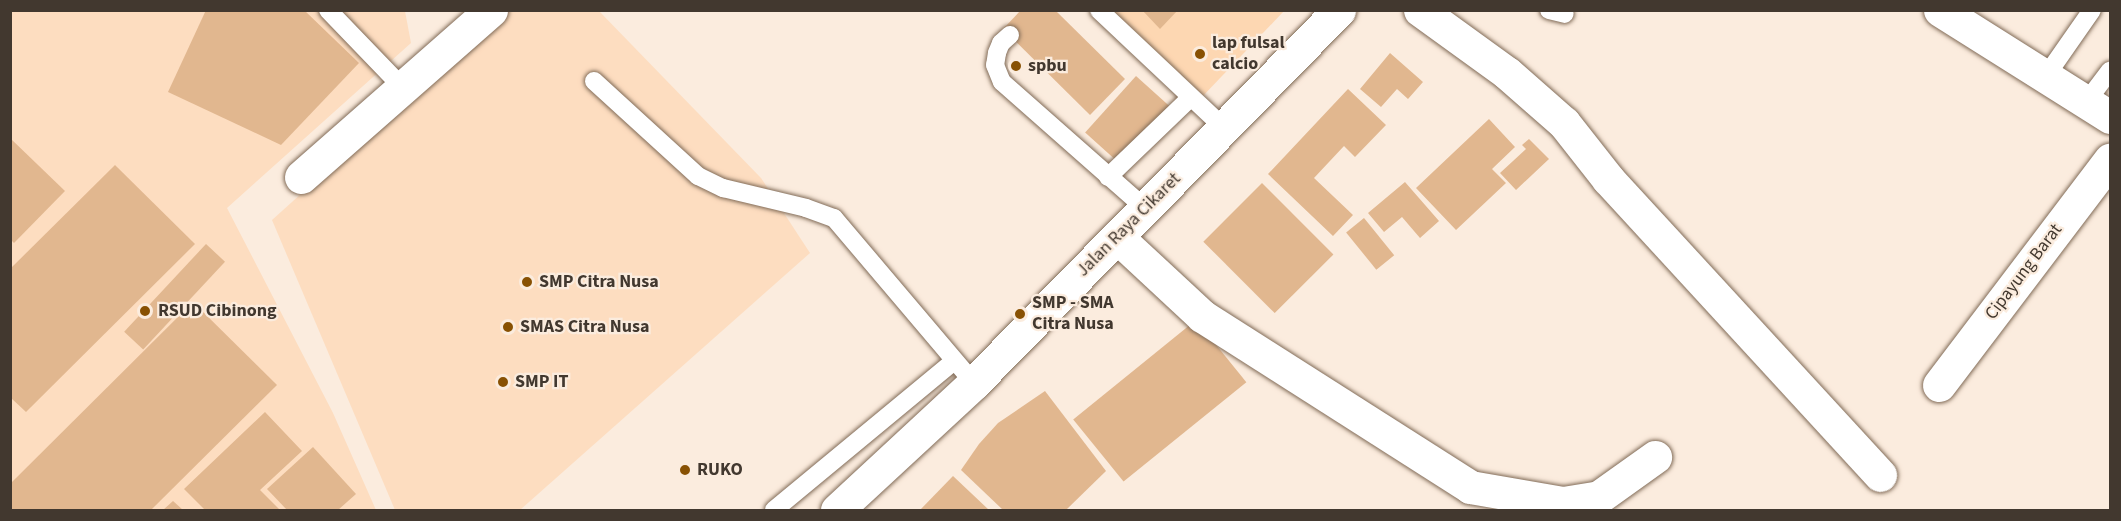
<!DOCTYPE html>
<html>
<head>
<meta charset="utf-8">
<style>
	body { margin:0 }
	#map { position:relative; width:2121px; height:521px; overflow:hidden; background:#fbecde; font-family:"Source Sans 3",sans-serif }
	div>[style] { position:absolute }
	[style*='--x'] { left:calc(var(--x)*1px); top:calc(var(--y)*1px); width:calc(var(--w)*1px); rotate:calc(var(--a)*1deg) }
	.built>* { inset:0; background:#fdddc0 }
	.green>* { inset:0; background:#fdd7b2 }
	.building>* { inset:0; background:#e1b78f; transform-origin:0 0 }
	.roads { filter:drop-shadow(0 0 2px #816b57) drop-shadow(0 0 2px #816b57) }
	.lane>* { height:18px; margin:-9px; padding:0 9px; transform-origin:9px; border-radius:9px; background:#fff }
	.street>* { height:33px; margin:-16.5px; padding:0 16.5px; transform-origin:16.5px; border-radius:16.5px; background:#fff }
	.secondary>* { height:33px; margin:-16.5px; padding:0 16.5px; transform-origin:16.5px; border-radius:16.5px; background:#fff }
	.dots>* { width:16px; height:16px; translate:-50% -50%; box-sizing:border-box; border:3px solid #fbecde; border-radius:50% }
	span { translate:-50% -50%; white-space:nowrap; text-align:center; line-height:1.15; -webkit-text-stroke:4.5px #fbecde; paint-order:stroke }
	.poi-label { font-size:18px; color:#42382f; font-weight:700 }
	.left { translate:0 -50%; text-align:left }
	.street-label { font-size:18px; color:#42382f }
	.frame { position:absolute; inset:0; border:12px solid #42382f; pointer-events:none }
</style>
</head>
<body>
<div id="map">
	<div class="built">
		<i style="clip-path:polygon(10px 11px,405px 11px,411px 43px,227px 208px,333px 413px,376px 510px,11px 510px)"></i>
		<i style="clip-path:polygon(504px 11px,599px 11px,761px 178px,810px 253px,520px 510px,395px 510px,272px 220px)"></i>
	</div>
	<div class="green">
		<i style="clip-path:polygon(1110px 11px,1284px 11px,1202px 97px)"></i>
	</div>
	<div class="building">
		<i style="clip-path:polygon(206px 10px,304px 10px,359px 63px,281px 145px,168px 92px)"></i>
		<i style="clip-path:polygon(1021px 10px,1055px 10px,1125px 79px,1090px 115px,1003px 29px)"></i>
		<i style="clip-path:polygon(1142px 10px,1178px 10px,1160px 29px)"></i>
		<i style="clip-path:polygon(1390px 53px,1423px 82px,1408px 99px,1397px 89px,1381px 107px,1360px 89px)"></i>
		<i style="left:1136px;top:76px;width:46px;height:76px;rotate:42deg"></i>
		<i style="clip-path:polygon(1348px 89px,1386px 125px,1355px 157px,1344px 146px,1314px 178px,1353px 215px,1333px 236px,1268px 174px)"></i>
		<i style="clip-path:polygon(1489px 119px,1515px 147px,1492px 169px,1506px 183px,1456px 230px,1416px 188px)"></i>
		<i style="clip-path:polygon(10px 138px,65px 191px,14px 243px,10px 239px)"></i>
		<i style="clip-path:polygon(1529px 139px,1549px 159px,1516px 190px,1500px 173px,1526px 149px,1522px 145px)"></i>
		<i style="clip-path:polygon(115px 165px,195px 244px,26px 412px,10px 397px,10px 269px)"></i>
		<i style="clip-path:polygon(1405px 182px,1439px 221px,1420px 238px,1402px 217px,1384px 232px,1368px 213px)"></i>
		<i style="left:1262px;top:183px;width:101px;height:83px;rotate:45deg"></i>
		<i style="left:1364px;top:218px;width:48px;height:23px;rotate:51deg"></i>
		<i style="left:206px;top:244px;width:26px;height:120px;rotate:43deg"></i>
		<i style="clip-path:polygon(193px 302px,277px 385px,151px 510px,10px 510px,10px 484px)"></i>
		<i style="left:1196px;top:320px;width:80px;height:158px;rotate:51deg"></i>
		<i style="clip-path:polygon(1045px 391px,1106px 471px,1066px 510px,1003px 510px,961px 470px,979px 444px,998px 423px)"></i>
		<i style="clip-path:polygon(265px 412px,302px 451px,260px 490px,280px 510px,205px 510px,184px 489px)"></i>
		<i style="clip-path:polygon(313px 447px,356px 494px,338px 510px,287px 510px,267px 489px)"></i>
		<i style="clip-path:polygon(953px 476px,989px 510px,920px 510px)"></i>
		<i style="clip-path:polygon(173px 501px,183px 510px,163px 510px)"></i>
	</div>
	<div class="roads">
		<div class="lane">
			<i style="--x:328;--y:10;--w:108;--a:46.1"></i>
			<i style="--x:1099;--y:10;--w:172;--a:43.3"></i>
			<i style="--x:1549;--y:10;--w:16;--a:14"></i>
			<i style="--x:1010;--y:35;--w:12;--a:138"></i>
			<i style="--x:1001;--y:43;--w:11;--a:112"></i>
			<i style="--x:997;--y:53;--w:12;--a:99"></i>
			<i style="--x:995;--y:65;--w:18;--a:68"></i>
			<i style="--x:1002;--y:82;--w:192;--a:41.4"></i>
			<i style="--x:2046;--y:76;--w:80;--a:-55.1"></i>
			<i style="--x:594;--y:81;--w:141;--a:42.4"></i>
			<i style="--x:698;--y:176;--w:28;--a:26"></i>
			<i style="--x:723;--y:188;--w:85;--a:13.5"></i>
			<i style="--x:806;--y:208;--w:30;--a:20"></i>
			<i style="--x:834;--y:218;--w:216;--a:49.7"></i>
			<i style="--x:2087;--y:101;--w:38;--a:-53"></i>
			<i style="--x:1108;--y:177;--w:114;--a:-43.9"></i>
			<i style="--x:774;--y:510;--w:232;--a:-39.6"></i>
		</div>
		<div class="street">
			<i style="--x:1420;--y:10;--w:107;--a:35.9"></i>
			<i style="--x:1507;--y:73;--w:76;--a:41.3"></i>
			<i style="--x:1564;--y:123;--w:71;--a:51.8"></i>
			<i style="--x:1608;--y:179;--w:402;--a:47.4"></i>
			<i style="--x:301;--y:177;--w:253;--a:-41.3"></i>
			<i style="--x:1117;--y:237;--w:116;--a:42.9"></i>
			<i style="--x:1202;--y:316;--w:318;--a:32.5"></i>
			<i style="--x:1470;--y:487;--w:94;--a:9.8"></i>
			<i style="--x:1563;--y:503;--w:36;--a:-9"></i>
			<i style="--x:1599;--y:497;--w:69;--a:-35.5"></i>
			<i style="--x:1939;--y:385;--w:283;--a:-52.8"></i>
		</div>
		<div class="secondary">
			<i style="--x:1940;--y:10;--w:201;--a:32.2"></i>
			<i style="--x:837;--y:510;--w:187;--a:-42.8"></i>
			<i style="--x:974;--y:383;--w:522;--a:-45.62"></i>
		</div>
	</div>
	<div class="dots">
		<i style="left:1200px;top:54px;background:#885103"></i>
		<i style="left:1016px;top:66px;background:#885103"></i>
		<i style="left:527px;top:282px;background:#885103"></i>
		<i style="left:145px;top:311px;background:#885103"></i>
		<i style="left:1020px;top:314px;background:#885103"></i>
		<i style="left:508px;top:327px;background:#885103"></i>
		<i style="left:503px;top:382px;background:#885103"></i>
		<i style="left:685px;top:470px;background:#885103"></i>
	</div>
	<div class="poi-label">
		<span class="left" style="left:1212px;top:54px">lap fulsal<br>calcio</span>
		<span class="left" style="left:1028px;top:66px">spbu</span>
		<span class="left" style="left:539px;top:282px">SMP Citra Nusa</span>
		<span class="left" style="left:1032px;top:314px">SMP - SMA<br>Citra Nusa</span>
		<span class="left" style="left:158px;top:311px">RSUD Cibinong</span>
		<span class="left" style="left:520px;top:327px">SMAS Citra Nusa</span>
		<span class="left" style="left:515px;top:382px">SMP IT</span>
		<span class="left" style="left:697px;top:470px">RUKO</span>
	</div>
	<div class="street-label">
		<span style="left:1129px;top:225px;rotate:-45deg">Jalan Raya Cikaret</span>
		<span style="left:2024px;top:272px;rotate:-53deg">Cipayung Barat</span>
	</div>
	<div class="frame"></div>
</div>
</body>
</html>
